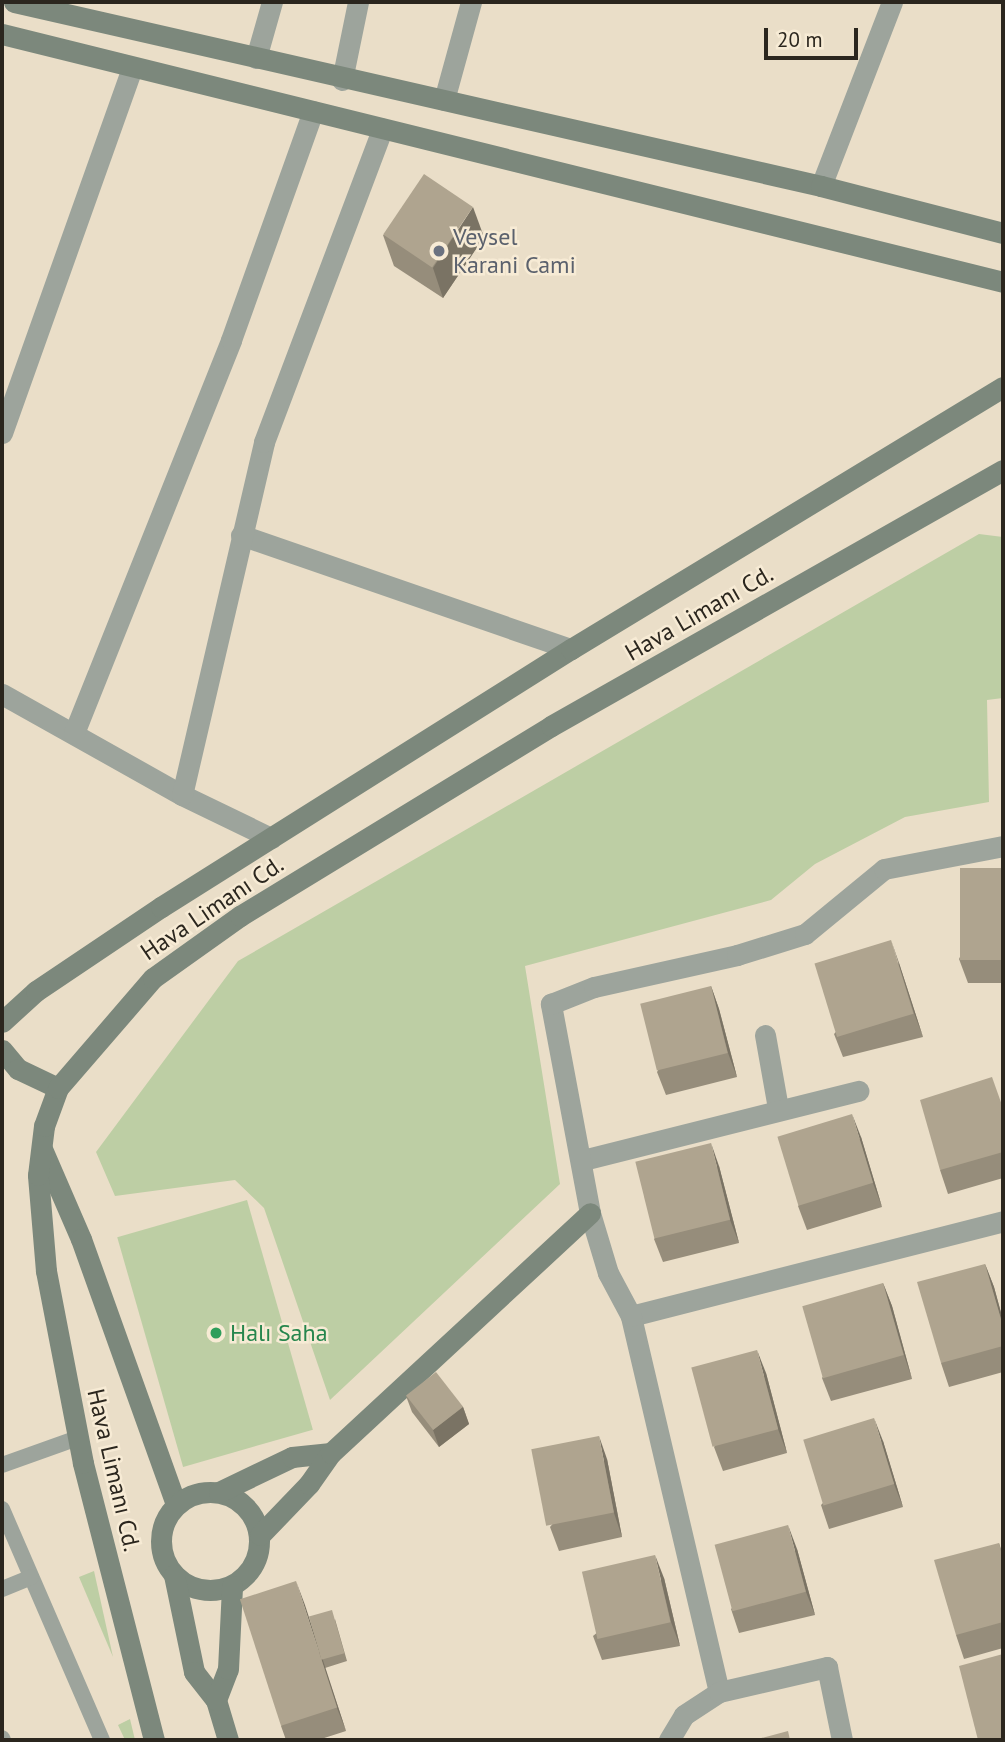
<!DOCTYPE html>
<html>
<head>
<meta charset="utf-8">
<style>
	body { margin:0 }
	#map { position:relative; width:1005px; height:1742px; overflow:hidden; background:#eadec8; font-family:"PT Sans",sans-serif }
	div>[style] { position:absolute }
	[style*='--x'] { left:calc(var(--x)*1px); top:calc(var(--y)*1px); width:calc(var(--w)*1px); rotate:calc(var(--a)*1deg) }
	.green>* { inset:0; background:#bdcea4; transform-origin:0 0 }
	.lane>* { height:16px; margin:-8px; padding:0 8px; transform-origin:8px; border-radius:8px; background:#9da49c }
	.street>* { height:21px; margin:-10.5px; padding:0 10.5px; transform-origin:10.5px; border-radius:10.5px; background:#9da49c }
	.secondary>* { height:21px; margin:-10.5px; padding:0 10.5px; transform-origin:10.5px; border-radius:10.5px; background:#7c887c }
	.secondary>.ring { margin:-10.5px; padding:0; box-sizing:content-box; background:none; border:21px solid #7c887c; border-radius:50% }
	.wall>* { inset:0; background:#968d7b }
	.shaded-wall>* { inset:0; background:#7a7364 }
	.building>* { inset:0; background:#afa48f; transform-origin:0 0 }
	.dots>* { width:19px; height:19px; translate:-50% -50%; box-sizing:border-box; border:4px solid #f7ebd5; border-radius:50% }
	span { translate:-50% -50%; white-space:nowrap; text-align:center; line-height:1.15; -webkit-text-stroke:5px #f7ebd5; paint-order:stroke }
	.worship-label { font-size:24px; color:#5b616d }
	.left { translate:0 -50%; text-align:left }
	.street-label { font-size:24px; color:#2b261e }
	.leisure-label { font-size:24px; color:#27864d }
	.frame { position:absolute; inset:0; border:4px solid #2b261e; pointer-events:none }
	.scale { position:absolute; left:764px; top:28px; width:94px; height:32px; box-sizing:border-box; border:4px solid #2b261e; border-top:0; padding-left:9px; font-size:21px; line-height:24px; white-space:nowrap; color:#2b261e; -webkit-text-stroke:5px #f7ebd5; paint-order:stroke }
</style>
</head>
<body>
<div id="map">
	<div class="green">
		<i style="clip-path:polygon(979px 534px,1003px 537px,1003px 698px,987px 700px,989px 802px,905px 817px,815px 864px,771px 900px,525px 966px,560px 1184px,330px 1400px,264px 1208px,235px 1180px,115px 1196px,96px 1152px,238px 961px)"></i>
		<i style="left:247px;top:1200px;width:239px;height:135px;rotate:74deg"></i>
		<i style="clip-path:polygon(94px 1571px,113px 1657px,79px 1577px)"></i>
		<i style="clip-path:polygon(130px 1719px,135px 1740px,125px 1740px,118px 1725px)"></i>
	</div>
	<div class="lane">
		<i style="--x:2;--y:1465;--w:81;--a:-19.6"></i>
		<i style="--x:2;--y:1509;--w:252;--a:66.6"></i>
		<i style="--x:2;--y:1589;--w:31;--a:-22"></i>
		<i style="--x:2;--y:1738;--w:2;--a:63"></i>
	</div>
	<div class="street">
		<i style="--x:256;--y:58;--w:58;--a:-74.1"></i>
		<i style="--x:342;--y:80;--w:80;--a:-78.4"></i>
		<i style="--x:444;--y:100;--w:102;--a:-74.6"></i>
		<i style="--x:821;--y:186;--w:197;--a:-68.9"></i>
		<i style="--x:2;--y:433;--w:387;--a:-70.4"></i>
		<i style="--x:241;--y:535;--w:349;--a:19.1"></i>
		<i style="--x:2;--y:694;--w:206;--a:29.3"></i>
		<i style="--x:182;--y:795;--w:99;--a:25.8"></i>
		<i style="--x:74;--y:733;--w:423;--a:-68.2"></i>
		<i style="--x:231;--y:340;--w:243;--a:-70.3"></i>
		<i style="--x:182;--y:795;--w:362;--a:-76.9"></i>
		<i style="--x:264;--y:442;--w:335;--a:-69.3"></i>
		<i style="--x:765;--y:1035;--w:74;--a:79.9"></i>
		<i style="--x:583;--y:1160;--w:284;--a:-14.1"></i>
		<i style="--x:631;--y:1316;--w:384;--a:-14.3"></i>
		<i style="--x:719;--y:1692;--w:386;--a:-103.2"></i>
		<i style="--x:631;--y:1316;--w:49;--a:-118.1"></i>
		<i style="--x:608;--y:1273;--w:63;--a:-106.7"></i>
		<i style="--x:590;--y:1213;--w:213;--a:-100.6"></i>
		<i style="--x:551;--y:1004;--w:46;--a:-21.6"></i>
		<i style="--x:594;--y:987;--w:147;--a:-12.6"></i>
		<i style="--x:737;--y:955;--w:71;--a:-17.2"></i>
		<i style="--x:805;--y:934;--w:102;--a:-39.4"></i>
		<i style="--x:884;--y:869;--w:121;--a:-10.9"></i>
		<i style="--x:669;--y:1740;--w:29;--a:-59"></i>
		<i style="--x:684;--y:1715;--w:42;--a:-33.3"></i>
		<i style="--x:719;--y:1692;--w:111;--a:-13"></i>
		<i style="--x:827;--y:1667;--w:75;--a:78.4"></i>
	</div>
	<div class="secondary">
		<i style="--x:14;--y:2;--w:828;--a:12.84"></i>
		<i style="--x:821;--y:186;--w:188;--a:14.5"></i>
		<i style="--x:2;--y:34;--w:1031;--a:13.91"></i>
		<i style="--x:2;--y:1022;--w:46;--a:-42.4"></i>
		<i style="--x:36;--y:991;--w:151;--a:-33.9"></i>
		<i style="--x:161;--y:907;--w:484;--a:-32.2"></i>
		<i style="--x:571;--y:649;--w:505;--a:-31.24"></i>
		<i style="--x:2;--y:1050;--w:25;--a:50"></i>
		<i style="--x:18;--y:1069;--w:44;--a:25.4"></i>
		<i style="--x:42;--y:1149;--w:98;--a:66.6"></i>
		<i style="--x:81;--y:1239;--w:282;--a:70.3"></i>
		<i class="ring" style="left:161px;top:1492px;width:77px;height:77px"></i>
		<i style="--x:219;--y:1492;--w:81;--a:-25.6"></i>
		<i style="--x:292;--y:1457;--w:39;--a:-6"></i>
		<i style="--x:260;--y:1535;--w:71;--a:-46.1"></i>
		<i style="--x:309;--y:1484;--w:38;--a:-55"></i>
		<i style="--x:331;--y:1453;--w:353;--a:-42.8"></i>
		<i style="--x:174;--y:1575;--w:99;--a:78.3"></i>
		<i style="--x:194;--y:1672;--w:36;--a:52"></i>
		<i style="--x:216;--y:1700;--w:42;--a:73.3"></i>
		<i style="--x:216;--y:1700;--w:33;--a:-69"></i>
		<i style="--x:228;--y:1669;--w:83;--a:-87.2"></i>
		<i style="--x:154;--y:1740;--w:286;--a:-104.4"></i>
		<i style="--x:83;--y:1463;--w:196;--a:-100.9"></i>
		<i style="--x:46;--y:1271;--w:96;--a:-94.8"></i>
		<i style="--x:38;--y:1175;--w:49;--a:-83"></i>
		<i style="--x:44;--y:1126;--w:40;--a:-69.8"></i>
		<i style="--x:58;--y:1088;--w:145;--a:-49.2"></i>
		<i style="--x:153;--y:978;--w:107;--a:-35.5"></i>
		<i style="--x:240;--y:916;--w:364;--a:-31.4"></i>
		<i style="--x:551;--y:726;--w:519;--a:-29.53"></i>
	</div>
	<div class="wall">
		<i style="clip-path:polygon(383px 235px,484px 237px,443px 298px,394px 266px)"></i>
		<i style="clip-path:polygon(1003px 868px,1003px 983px,968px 983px,959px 959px)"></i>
		<i style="clip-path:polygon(899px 963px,923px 1037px,843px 1057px,834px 1034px)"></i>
		<i style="clip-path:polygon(711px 986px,719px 1009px,737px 1077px,666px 1095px,657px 1072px)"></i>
		<i style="clip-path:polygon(1003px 1108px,1003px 1178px,948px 1194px,940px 1170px)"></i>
		<i style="clip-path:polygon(861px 1137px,882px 1207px,807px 1230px,798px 1206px)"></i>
		<i style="clip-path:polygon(719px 1166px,739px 1243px,663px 1262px,654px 1239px)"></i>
		<i style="clip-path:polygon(985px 1264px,994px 1287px,1003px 1320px,1003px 1372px,949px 1387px,941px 1363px)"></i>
		<i style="clip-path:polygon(883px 1283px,892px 1306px,912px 1379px,831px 1401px,822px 1378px)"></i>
		<i style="clip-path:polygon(766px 1373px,787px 1453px,723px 1471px,714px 1447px)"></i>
		<i style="clip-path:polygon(406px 1396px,463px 1407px,469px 1424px,439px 1447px,412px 1412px)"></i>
		<i style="clip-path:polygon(883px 1441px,903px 1507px,829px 1529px,821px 1505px)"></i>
		<i style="clip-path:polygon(607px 1459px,622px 1537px,559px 1551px,550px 1527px)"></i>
		<i style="clip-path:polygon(999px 1543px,1003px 1555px,1003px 1648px,964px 1659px,956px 1635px)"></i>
		<i style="clip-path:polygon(797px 1549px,815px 1615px,739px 1633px,731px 1609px)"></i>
		<i style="clip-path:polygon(664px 1578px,680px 1646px,602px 1660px,593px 1636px)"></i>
		<i style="clip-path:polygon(335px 1619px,347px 1661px,325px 1668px,346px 1731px,318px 1740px,286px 1740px,281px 1726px)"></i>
	</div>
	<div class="shaded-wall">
		<i style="clip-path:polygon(473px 207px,484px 237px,443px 298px,433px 268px)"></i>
		<i style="clip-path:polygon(891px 940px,899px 963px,923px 1037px,914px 1013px)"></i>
		<i style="clip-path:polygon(711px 986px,719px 1009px,737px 1077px,728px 1053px)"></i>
		<i style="clip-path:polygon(852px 1114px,861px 1137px,882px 1207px,873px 1183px)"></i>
		<i style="clip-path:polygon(711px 1143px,719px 1166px,739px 1243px,730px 1220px)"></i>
		<i style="clip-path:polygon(985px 1264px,994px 1287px,1003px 1320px,1003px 1326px)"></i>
		<i style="clip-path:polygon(883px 1283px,892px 1306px,912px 1379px,904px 1355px)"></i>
		<i style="clip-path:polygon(757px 1350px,766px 1373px,787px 1453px,778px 1429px)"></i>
		<i style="clip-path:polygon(463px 1407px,469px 1424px,439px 1447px,433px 1430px)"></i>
		<i style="clip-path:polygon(874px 1418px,883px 1441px,903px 1507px,894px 1484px)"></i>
		<i style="clip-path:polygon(599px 1436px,607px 1459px,622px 1537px,614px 1513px)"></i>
		<i style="clip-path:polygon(788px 1525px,797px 1549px,815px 1615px,806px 1592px)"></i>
		<i style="clip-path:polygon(655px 1555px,664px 1578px,680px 1646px,671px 1622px)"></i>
		<i style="clip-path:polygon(296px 1581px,305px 1605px,346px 1731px,337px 1708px)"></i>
	</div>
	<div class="building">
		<i style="left:424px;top:174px;width:59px;height:73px;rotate:34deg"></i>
		<i style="left:1003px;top:868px;width:92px;height:43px;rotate:90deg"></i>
		<i style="left:891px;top:940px;width:77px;height:80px;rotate:73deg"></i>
		<i style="left:711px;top:986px;width:69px;height:73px;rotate:76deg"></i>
		<i style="clip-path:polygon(992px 1077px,1003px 1108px,1003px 1152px,940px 1170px,920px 1100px)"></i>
		<i style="left:852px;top:1114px;width:72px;height:78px;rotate:73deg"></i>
		<i style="left:711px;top:1143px;width:79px;height:78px;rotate:76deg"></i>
		<i style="clip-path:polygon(985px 1264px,1003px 1326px,1003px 1346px,941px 1363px,917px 1282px)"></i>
		<i style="left:883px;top:1283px;width:75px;height:84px;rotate:74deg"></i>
		<i style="left:757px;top:1350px;width:82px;height:68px;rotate:75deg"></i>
		<i style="left:436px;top:1372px;width:44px;height:38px;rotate:52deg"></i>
		<i style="left:874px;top:1418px;width:69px;height:74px;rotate:73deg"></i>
		<i style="left:599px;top:1436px;width:78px;height:69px;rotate:79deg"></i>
		<i style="left:788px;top:1525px;width:69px;height:76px;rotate:75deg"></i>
		<i style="clip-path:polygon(999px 1543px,1003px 1559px,1003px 1622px,956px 1635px,934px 1560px)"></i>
		<i style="left:655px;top:1555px;width:69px;height:75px;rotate:77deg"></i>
		<i style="left:296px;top:1581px;width:133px;height:59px;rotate:72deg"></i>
		<i style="left:332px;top:1610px;width:45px;height:24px;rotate:74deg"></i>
		<i style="clip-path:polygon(1003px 1654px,1003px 1738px,995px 1740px,978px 1740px,959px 1666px)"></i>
		<i style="clip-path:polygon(788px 1731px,790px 1740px,754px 1740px)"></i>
	</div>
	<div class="dots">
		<i style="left:439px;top:251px;background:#6b7280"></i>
		<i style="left:216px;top:1333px;background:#2e9e5b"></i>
	</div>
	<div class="worship-label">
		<span class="left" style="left:453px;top:251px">Veysel<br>Karani Cami</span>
	</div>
	<div class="street-label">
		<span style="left:699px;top:613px;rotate:-30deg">Hava Limanı Cd.</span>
		<span style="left:212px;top:908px;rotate:-34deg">Hava Limanı Cd.</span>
		<span style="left:114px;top:1470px;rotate:77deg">Hava Limanı Cd.</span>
	</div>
	<div class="leisure-label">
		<span class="left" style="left:230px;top:1333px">Halı Saha</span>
	</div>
	<div class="frame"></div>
	<div class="scale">20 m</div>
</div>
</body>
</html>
